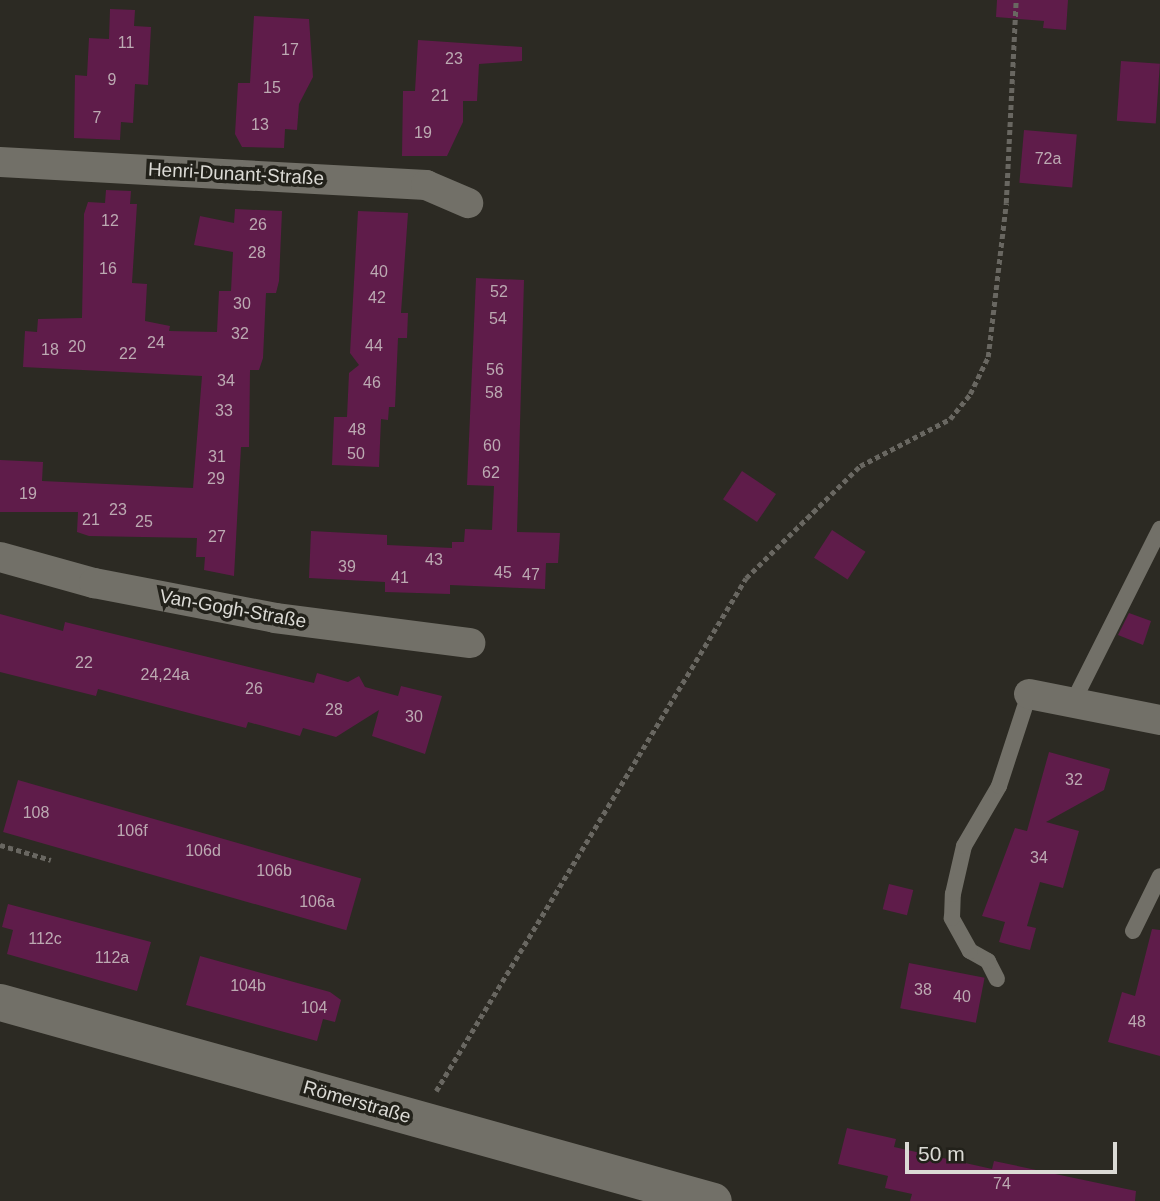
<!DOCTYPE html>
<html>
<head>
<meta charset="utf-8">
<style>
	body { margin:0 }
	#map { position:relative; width:1160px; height:1201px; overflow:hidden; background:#2c2a23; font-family:Arial,sans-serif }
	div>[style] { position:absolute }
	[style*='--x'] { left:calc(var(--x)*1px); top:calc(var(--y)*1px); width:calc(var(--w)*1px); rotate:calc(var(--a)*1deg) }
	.building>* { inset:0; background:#5f1c4a; transform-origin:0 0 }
	.path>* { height:4.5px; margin-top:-2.25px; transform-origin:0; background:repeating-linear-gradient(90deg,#696761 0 5px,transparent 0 8.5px) }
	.service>* { height:16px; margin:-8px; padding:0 8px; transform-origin:8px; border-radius:8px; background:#727068 }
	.minor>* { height:30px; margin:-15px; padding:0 15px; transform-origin:15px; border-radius:15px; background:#727068 }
	.tertiary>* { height:37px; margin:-18.5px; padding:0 18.5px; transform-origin:18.5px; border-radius:18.5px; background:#727068 }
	span { translate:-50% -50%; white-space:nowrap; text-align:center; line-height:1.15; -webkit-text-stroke:7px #22211a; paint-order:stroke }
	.number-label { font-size:16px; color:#bcaab2 }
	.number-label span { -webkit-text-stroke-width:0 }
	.street-label { font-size:19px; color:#dbdad5 }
	.scale { position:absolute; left:905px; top:1142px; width:212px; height:32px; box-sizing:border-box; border:4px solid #dbdad5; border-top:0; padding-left:9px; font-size:21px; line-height:24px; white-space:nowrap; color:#dbdad5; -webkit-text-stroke:5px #22211a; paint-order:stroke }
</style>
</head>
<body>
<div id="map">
	<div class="building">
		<i style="clip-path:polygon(997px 0,1068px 0,1066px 30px,1043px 28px,1044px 21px,996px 17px)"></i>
		<i style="clip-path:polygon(110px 9px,135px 10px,134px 26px,151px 27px,148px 85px,135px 84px,133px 123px,121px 122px,120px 140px,74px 138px,75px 75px,87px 76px,89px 38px,109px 39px)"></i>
		<i style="clip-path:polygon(254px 16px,309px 19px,313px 77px,299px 104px,297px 130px,285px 129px,284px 148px,242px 147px,235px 134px,238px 83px,250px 83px)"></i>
		<i style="clip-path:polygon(418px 40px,522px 47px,522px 61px,479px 64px,477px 101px,463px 101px,463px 122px,447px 156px,402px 156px,403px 91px,415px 91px)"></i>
		<i style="left:1121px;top:61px;width:39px;height:60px;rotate:4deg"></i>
		<i style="left:1024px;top:130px;width:53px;height:53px;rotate:5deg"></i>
		<i style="clip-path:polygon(106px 190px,131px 191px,130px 204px,137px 204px,132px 283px,147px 284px,145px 321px,170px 326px,169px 331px,217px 332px,219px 291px,231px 291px,233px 252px,194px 245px,200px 216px,234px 223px,235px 209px,282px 211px,279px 281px,276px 293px,266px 293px,263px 358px,259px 370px,250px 370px,249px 447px,241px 447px,234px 576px,204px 570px,205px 557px,196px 557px,197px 538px,89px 536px,77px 532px,78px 512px,0 512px,0 460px,43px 462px,42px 481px,193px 488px,202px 376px,23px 367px,25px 331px,37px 332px,38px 319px,82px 318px,84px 214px,88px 202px,105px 203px)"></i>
		<i style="clip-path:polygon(358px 211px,408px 213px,401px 313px,408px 313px,407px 338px,398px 338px,395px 407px,389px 407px,388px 420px,381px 419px,379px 467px,332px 465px,334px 417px,347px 417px,349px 373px,359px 365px,350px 353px)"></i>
		<i style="clip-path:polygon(476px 278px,524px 280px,517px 532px,560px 533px,558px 563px,546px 563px,545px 589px,450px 585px,450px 594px,385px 592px,385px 582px,309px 578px,311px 531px,387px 535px,387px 545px,452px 548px,452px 542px,464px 542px,465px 529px,492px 530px,494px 486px,467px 485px)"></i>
		<i style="left:742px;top:471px;width:41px;height:34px;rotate:34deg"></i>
		<i style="left:832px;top:530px;width:40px;height:33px;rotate:33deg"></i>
		<i style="clip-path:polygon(1129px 613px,1151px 621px,1143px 645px,1118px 635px)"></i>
		<i style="clip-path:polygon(0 614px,63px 631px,65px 622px,314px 683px,317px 673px,348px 682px,359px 676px,365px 687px,398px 696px,401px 686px,442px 696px,425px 754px,372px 736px,379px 710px,336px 737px,303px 728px,300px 736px,248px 722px,246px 728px,98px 689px,96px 696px,0 672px)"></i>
		<i style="clip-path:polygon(1049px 752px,1110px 769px,1104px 790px,1046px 822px,1079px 831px,1063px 888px,1040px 882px,1027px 926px,1036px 928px,1030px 950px,999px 942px,1005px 922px,982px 916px,1015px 828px,1027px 831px)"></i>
		<i style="left:18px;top:780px;width:357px;height:54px;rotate:16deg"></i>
		<i style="left:889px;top:884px;width:25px;height:26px;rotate:14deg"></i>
		<i style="clip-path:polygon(8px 904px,151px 942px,137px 991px,7px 954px,13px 930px,2px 927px)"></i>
		<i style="clip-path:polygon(1152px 929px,1160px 930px,1160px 1056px,1108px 1042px,1122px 992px,1135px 996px)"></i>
		<i style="clip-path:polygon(200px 956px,330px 992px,341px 1000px,335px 1022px,323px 1019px,317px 1041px,186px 1005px)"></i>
		<i style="left:909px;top:963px;width:77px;height:46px;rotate:11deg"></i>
		<i style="clip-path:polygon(847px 1128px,896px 1139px,894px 1147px,992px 1169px,994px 1161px,1136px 1191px,1135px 1201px,910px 1201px,912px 1194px,885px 1188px,888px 1176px,838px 1164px)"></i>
	</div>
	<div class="path">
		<i style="--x:0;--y:845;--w:53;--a:16.4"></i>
		<i style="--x:436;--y:1091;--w:599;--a:-58.86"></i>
		<i style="--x:746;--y:578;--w:160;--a:-44.5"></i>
		<i style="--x:860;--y:466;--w:102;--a:-27.6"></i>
		<i style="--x:950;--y:419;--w:32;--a:-51"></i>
		<i style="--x:970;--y:394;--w:41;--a:-64.1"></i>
		<i style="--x:988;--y:357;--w:155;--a:-83.3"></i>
		<i style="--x:1006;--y:203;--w:203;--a:-87.2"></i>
	</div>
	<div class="service">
		<i style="--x:1073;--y:702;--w:194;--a:-63.3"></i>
		<i style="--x:1133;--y:931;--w:61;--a:-63.9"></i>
		<i style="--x:997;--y:979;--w:20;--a:-117"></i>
		<i style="--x:988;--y:961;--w:21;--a:-151"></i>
		<i style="--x:970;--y:951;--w:38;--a:-119"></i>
		<i style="--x:952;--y:918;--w:24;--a:-88"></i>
		<i style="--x:953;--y:894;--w:49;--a:-77.1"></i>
		<i style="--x:964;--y:846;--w:69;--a:-59.7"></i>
		<i style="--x:999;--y:786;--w:97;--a:-71.9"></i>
	</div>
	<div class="minor">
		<i style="--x:0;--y:162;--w:427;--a:3.1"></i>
		<i style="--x:426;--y:185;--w:46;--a:23.2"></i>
		<i style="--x:0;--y:557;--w:98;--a:15.5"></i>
		<i style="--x:94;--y:583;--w:184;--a:10.9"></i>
		<i style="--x:275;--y:618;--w:197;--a:7.3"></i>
		<i style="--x:1029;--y:694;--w:134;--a:11.2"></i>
	</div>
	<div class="tertiary">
		<i style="--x:0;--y:1002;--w:740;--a:15.59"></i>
	</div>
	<div class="number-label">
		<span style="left:126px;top:43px">11</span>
		<span style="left:290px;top:50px">17</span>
		<span style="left:454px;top:59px">23</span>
		<span style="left:112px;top:80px">9</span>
		<span style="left:272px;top:88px">15</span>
		<span style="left:440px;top:96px">21</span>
		<span style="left:97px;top:118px">7</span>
		<span style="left:260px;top:125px">13</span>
		<span style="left:423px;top:133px">19</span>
		<span style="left:1048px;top:159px">72a</span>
		<span style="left:110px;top:221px">12</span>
		<span style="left:258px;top:225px">26</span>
		<span style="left:257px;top:253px">28</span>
		<span style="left:108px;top:269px">16</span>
		<span style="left:379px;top:272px">40</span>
		<span style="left:499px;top:292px">52</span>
		<span style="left:377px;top:298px">42</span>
		<span style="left:242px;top:304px">30</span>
		<span style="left:498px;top:319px">54</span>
		<span style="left:240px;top:334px">32</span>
		<span style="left:156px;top:343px">24</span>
		<span style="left:374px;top:346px">44</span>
		<span style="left:77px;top:347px">20</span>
		<span style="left:50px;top:350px">18</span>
		<span style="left:128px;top:354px">22</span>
		<span style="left:495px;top:370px">56</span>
		<span style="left:226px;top:381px">34</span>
		<span style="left:372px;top:383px">46</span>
		<span style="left:494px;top:393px">58</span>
		<span style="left:224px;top:411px">33</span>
		<span style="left:357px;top:430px">48</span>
		<span style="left:492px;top:446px">60</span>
		<span style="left:356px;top:454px">50</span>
		<span style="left:217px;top:457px">31</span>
		<span style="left:491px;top:473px">62</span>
		<span style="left:216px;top:479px">29</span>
		<span style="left:28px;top:494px">19</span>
		<span style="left:118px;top:510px">23</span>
		<span style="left:91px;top:520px">21</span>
		<span style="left:144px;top:522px">25</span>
		<span style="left:217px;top:537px">27</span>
		<span style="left:434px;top:560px">43</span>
		<span style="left:347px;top:567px">39</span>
		<span style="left:503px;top:573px">45</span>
		<span style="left:531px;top:575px">47</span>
		<span style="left:400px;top:578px">41</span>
		<span style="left:84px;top:663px">22</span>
		<span style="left:165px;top:675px">24,24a</span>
		<span style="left:254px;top:689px">26</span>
		<span style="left:334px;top:710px">28</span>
		<span style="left:414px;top:717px">30</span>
		<span style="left:1074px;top:780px">32</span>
		<span style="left:36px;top:813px">108</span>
		<span style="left:132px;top:831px">106f</span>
		<span style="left:203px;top:851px">106d</span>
		<span style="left:1039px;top:858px">34</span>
		<span style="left:274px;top:871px">106b</span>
		<span style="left:317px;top:902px">106a</span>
		<span style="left:45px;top:939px">112c</span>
		<span style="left:112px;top:958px">112a</span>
		<span style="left:248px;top:986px">104b</span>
		<span style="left:923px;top:990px">38</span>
		<span style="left:962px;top:997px">40</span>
		<span style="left:314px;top:1008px">104</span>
		<span style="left:1137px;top:1022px">48</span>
		<span style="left:1002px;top:1184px">74</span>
	</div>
	<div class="street-label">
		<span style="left:236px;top:174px;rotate:3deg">Henri-Dunant-Straße</span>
		<span style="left:233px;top:609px;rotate:10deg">Van-Gogh-Straße</span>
		<span style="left:357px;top:1102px;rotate:16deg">Römerstraße</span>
	</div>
	<div class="scale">50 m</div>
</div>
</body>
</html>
